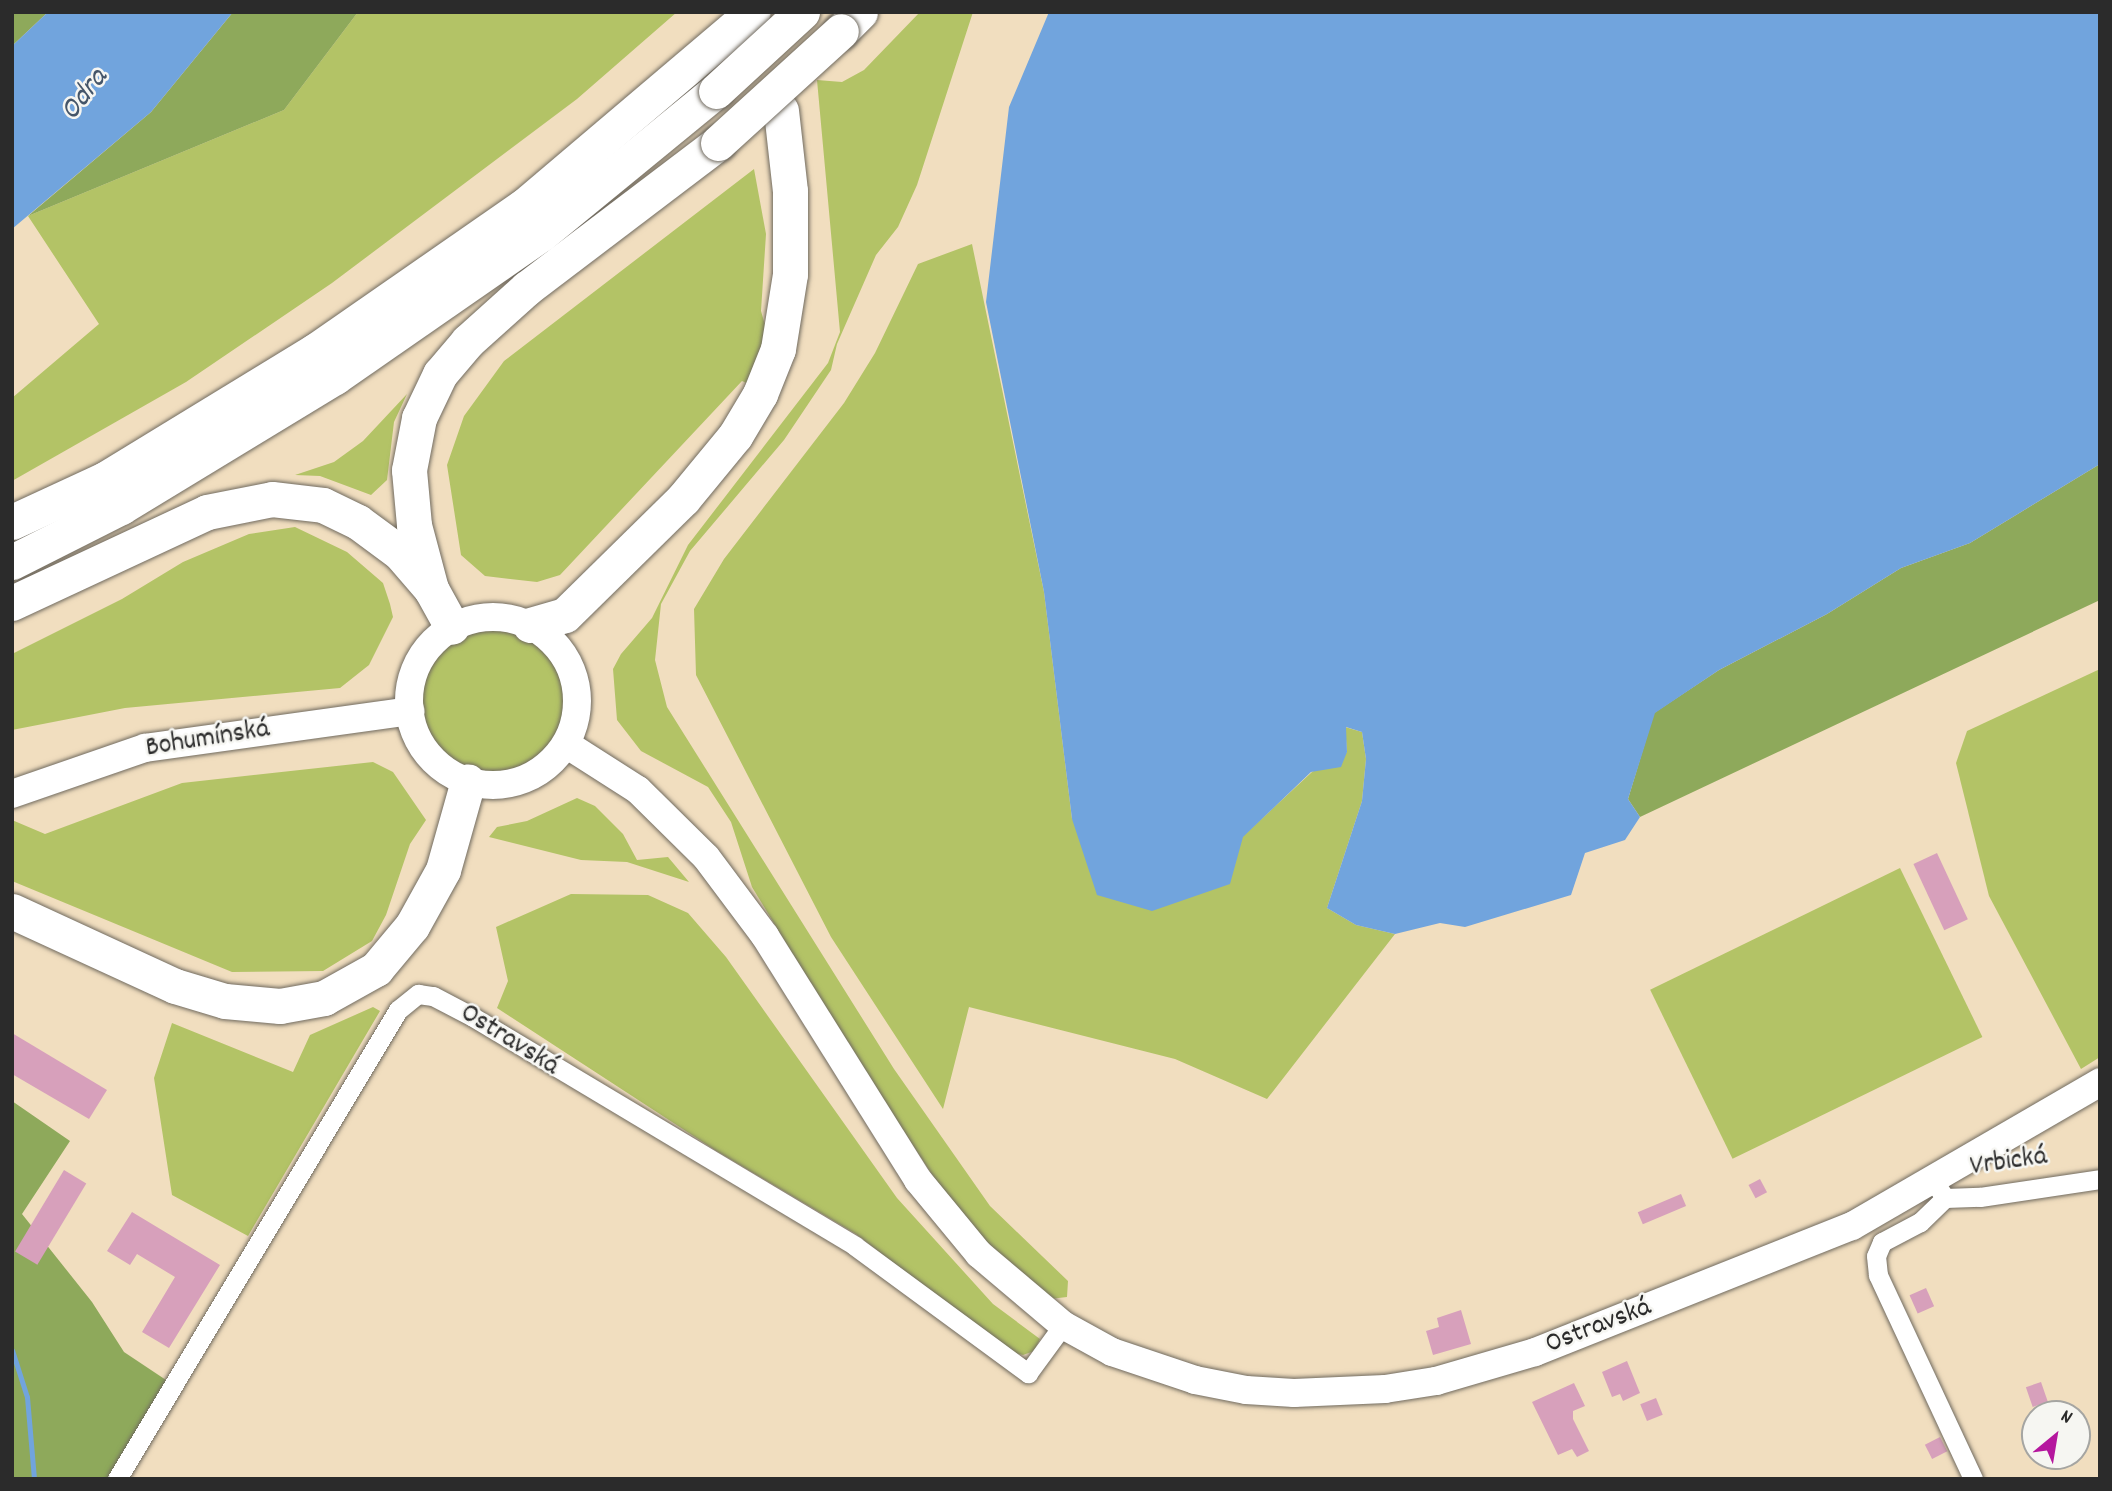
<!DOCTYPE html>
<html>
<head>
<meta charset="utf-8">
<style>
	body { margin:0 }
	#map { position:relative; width:2112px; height:1491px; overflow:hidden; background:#f1debf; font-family:Dekko,sans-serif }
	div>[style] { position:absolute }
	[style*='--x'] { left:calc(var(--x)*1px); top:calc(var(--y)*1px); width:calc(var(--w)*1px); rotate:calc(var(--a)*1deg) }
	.green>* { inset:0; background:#b3c366; transform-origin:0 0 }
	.round { border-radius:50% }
	.forest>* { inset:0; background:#8ea95b }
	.water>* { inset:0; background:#71a4dd }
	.stream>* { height:5px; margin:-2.5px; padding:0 2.5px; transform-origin:2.5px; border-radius:2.5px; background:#71a4dd }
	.building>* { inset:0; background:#d7a0bb; transform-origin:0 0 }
	.roads { filter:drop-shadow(0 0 2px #706a5f) drop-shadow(0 0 2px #706a5f) }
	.street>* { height:19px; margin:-9.5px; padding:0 9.5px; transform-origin:9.5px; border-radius:9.5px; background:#fff }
	.secondary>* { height:28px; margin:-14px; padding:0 14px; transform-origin:14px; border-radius:14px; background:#fff }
	.secondary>.ring { margin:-14px; padding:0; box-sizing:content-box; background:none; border:28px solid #fff; border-radius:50% }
	.highway>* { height:35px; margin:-17.5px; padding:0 17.5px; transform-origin:17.5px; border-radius:17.5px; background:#fff }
	.bridges { filter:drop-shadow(0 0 2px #706a5f) drop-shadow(0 0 2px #706a5f) }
	.highway-bridge>* { height:35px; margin:-17.5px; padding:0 17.5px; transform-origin:17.5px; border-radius:17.5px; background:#fff }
	span { translate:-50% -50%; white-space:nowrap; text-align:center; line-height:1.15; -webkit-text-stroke:5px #f6f6f2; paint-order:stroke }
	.street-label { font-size:28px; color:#2b2b2b }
	.water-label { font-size:30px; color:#445569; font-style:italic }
	.frame { position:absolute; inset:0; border:14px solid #2b2b2b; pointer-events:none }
	.north { position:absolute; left:2021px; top:1400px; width:70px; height:70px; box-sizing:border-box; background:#f6f6f2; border:2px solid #a5a5a2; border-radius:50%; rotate:30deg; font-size:19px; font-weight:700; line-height:28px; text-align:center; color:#2b2b2b }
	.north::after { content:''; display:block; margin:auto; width:24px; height:32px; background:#b5179e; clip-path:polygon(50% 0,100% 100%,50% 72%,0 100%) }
</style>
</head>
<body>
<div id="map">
	<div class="green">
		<i style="clip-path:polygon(358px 12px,677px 12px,577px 99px,332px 283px,186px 382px,12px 481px,12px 398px,99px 324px,28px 216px,284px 110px)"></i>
		<i style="clip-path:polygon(920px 12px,973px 12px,917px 185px,898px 227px,876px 255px,837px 344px,831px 370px,784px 440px,690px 551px,661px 604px,655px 660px,667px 707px,894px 1069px,990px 1206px,1068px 1281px,1067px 1297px,1050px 1299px,962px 1220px,862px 1068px,752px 887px,731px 822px,708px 787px,641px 751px,617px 720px,613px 669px,621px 654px,652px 618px,688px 545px,828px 363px,840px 332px,817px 80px,842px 82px,864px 70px)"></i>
		<i style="clip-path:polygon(754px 169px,766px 234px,761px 311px,771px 346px,755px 387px,742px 381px,560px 575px,537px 582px,485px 576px,461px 555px,447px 465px,464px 416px,504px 361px)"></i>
		<i style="clip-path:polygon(972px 244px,1044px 592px,1072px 819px,1229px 884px,1242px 837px,1312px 772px,1347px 752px,1345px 727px,1362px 732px,1366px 759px,1362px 801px,1327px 908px,1356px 925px,1395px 934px,1267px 1099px,1175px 1059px,969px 1007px,943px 1109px,831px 937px,696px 675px,694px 609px,724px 559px,844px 403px,875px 353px,918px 264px)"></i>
		<i style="clip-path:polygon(407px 394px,394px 422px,387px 480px,371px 495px,320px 476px,295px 475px,334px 462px,363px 441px)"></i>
		<i style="clip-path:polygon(295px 527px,347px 552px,383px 583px,390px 604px,393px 617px,369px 665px,340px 688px,125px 708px,12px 730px,12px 654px,122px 599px,183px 562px,249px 534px)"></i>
		<i class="round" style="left:419px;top:630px;width:146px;height:146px"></i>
		<i style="clip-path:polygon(2100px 669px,2100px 1057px,2081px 1069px,1989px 896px,1956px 763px,1967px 731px)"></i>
		<i style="clip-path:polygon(373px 762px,393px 772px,426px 820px,410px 844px,386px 915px,372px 941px,323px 971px,232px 972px,12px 881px,12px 820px,45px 834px,182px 783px)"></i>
		<i style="clip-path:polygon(577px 798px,595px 806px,623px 834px,637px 860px,668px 857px,689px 882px,627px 862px,581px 860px,489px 837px,497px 827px,527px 821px)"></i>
		<i style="left:1900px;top:868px;width:188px;height:278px;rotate:64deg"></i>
		<i style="clip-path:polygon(571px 894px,648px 895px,688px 913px,726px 957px,897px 1198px,993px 1304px,1040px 1339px,1034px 1351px,1023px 1355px,1008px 1351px,856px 1234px,715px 1150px,497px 1008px,508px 981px,496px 927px)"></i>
		<i style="clip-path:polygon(373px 1007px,380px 1011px,248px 1236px,172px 1195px,154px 1078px,172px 1023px,293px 1072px,310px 1035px)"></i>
	</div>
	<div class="forest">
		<i style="clip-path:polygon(12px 12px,48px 12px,12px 46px)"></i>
		<i style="clip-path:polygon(233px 12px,358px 12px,284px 110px,28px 216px,151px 112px)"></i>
		<i style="clip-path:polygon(2100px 464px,2100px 600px,1640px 817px,1628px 799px,1654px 713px,1719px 670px,1827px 614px,1901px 568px,1970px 543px)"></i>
		<i style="clip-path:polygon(12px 1101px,70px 1141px,22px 1214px,92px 1302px,124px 1352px,166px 1380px,109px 1479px,12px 1479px)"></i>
	</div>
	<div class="water">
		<i style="clip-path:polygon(48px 12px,233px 12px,151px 112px,12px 229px,12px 46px)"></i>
		<i style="clip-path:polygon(1049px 12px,2100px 12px,2100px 464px,1970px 543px,1901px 568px,1827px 614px,1719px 670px,1655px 713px,1628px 799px,1640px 817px,1625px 840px,1585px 853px,1571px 895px,1465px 927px,1440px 923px,1395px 934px,1356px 925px,1327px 908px,1362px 801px,1366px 759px,1362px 732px,1346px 727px,1347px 752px,1341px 767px,1311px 772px,1243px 837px,1230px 884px,1152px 911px,1097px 895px,1072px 819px,1044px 592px,986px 302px,1009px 107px)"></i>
	</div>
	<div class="stream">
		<i style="--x:12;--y:1350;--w:49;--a:72.3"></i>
		<i style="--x:27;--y:1397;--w:82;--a:85.1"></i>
	</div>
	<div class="building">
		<i style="left:1937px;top:853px;width:73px;height:26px;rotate:65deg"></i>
		<i style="clip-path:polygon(12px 1033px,107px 1090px,89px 1119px,12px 1074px)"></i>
		<i style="left:64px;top:1170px;width:26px;height:95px;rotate:31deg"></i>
		<i style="left:1760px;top:1179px;width:15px;height:13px;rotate:62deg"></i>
		<i style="left:1681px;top:1194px;width:13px;height:47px;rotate:67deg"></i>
		<i style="clip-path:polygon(132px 1212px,220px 1265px,169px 1348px,142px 1332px,175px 1277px,137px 1254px,130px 1265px,107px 1251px)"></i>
		<i style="left:1926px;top:1288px;width:20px;height:18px;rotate:66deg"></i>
		<i style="clip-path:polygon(1461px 1310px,1471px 1344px,1433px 1355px,1426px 1331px,1439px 1327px,1437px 1318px)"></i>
		<i style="clip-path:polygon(1627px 1361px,1640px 1393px,1623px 1401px,1620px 1394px,1612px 1397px,1602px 1372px)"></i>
		<i style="left:2041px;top:1382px;width:21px;height:16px;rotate:71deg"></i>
		<i style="clip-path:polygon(1574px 1383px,1585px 1406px,1573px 1411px,1573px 1419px,1589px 1451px,1577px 1457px,1572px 1449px,1558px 1455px,1532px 1402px)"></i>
		<i style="left:1656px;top:1398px;width:18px;height:17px;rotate:68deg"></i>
		<i style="left:1940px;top:1437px;width:16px;height:17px;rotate:63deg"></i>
	</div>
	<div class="roads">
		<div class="street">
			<i style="--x:1939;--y:1189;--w:11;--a:56"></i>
			<i style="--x:1945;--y:1198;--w:35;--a:-2"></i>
			<i style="--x:1980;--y:1197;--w:121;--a:-8.5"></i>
			<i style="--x:1945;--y:1198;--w:35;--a:136"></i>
			<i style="--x:1920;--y:1222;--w:43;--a:152.2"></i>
			<i style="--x:1882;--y:1242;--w:15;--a:113"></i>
			<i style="--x:1876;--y:1256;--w:19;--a:84"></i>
			<i style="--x:1878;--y:1275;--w:225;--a:65"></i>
			<i style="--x:117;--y:1479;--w:547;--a:-59.07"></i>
			<i style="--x:398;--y:1010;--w:26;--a:-39"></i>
			<i style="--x:418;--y:994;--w:15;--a:8"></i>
			<i style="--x:433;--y:996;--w:45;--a:27.7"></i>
			<i style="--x:473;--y:1017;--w:445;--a:30.9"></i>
			<i style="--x:855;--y:1246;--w:215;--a:36.3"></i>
			<i style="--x:1028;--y:1373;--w:59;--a:-53.9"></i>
		</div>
		<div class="secondary">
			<i class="ring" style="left:409px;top:617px;width:140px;height:140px"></i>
			<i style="--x:566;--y:744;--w:85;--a:32.6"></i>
			<i style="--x:638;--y:790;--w:95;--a:44.6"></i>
			<i style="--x:706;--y:857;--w:99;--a:53.2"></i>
			<i style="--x:765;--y:936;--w:288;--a:57.9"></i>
			<i style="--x:918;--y:1180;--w:96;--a:50.5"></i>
			<i style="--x:979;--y:1254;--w:110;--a:40.2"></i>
			<i style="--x:1063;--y:1325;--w:56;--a:28.9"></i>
			<i style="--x:1112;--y:1352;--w:88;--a:18.6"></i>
			<i style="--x:1195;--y:1380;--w:52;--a:11.1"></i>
			<i style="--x:1246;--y:1390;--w:48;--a:3.6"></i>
			<i style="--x:1294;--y:1393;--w:91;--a:-2.5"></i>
			<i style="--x:1385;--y:1389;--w:52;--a:-8.9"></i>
			<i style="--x:1436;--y:1381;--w:103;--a:-16.3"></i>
			<i style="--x:1535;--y:1352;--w:341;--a:-21.7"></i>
			<i style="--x:1852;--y:1226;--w:287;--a:-30.1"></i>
			<i style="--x:12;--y:794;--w:141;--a:-19.1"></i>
			<i style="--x:145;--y:748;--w:268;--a:-7.9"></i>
		</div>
		<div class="highway">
			<i style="--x:841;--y:31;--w:27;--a:-45"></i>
			<i style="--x:12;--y:522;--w:102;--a:-24.8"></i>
			<i style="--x:105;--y:479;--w:246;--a:-31.4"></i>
			<i style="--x:315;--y:351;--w:254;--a:-34.8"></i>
			<i style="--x:524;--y:206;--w:300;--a:-40.3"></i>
			<i style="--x:12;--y:562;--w:122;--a:-26.8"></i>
			<i style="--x:121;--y:507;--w:250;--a:-31.3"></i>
			<i style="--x:335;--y:377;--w:251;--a:-34.8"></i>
			<i style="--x:541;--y:234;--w:226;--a:-39.3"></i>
			<i style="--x:431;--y:589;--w:66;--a:-104.9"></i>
			<i style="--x:414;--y:525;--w:55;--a:-95.2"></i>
			<i style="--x:409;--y:470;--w:53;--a:-79.1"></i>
			<i style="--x:419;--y:418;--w:49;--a:-64.5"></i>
			<i style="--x:440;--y:374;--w:43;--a:-49.7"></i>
			<i style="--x:468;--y:341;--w:79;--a:-41.9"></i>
			<i style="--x:527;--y:288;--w:240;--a:-37.2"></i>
			<i style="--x:12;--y:603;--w:215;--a:-25"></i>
			<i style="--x:207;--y:512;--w:66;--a:-11.3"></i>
			<i style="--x:272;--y:499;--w:51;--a:6.7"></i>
			<i style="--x:323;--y:505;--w:39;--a:26"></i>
			<i style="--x:358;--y:522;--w:52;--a:36.4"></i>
			<i style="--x:400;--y:553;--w:48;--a:49.3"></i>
			<i style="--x:431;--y:589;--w:43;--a:61.1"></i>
			<i style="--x:530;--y:625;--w:36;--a:-16"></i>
			<i style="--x:565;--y:615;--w:165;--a:-44.5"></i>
			<i style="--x:683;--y:499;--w:82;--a:-50.5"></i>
			<i style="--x:735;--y:436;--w:49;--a:-59.2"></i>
			<i style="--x:760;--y:394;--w:48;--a:-68.2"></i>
			<i style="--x:778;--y:349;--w:76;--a:-80.9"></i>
			<i style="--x:790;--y:274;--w:83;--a:-90"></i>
			<i style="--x:790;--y:191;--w:81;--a:-96.4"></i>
			<i style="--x:12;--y:911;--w:179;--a:24.7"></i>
			<i style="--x:175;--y:986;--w:52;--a:16.7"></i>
			<i style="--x:225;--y:1001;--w:55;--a:5.2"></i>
			<i style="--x:280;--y:1006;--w:45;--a:-10.3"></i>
			<i style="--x:324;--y:998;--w:60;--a:-29.1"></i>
			<i style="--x:376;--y:969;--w:56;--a:-50.1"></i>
			<i style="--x:412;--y:926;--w:64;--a:-61"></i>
			<i style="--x:443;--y:870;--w:92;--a:-74.3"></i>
		</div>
	</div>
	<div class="bridges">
		<div class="highway-bridge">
			<i style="--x:716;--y:91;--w:117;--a:-42.6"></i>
			<i style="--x:718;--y:143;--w:166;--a:-42.3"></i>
		</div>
	</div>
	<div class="street-label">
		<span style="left:208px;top:740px;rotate:-9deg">Bohumínská</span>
		<span style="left:509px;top:1041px;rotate:32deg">Ostravská</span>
		<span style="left:2009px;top:1163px;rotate:-8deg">Vrbická</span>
		<span style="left:1599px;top:1327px;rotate:-21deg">Ostravská</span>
	</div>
	<div class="water-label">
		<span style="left:86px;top:96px;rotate:-52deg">Odra</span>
	</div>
	<div class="frame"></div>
	<div class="north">N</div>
</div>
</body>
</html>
